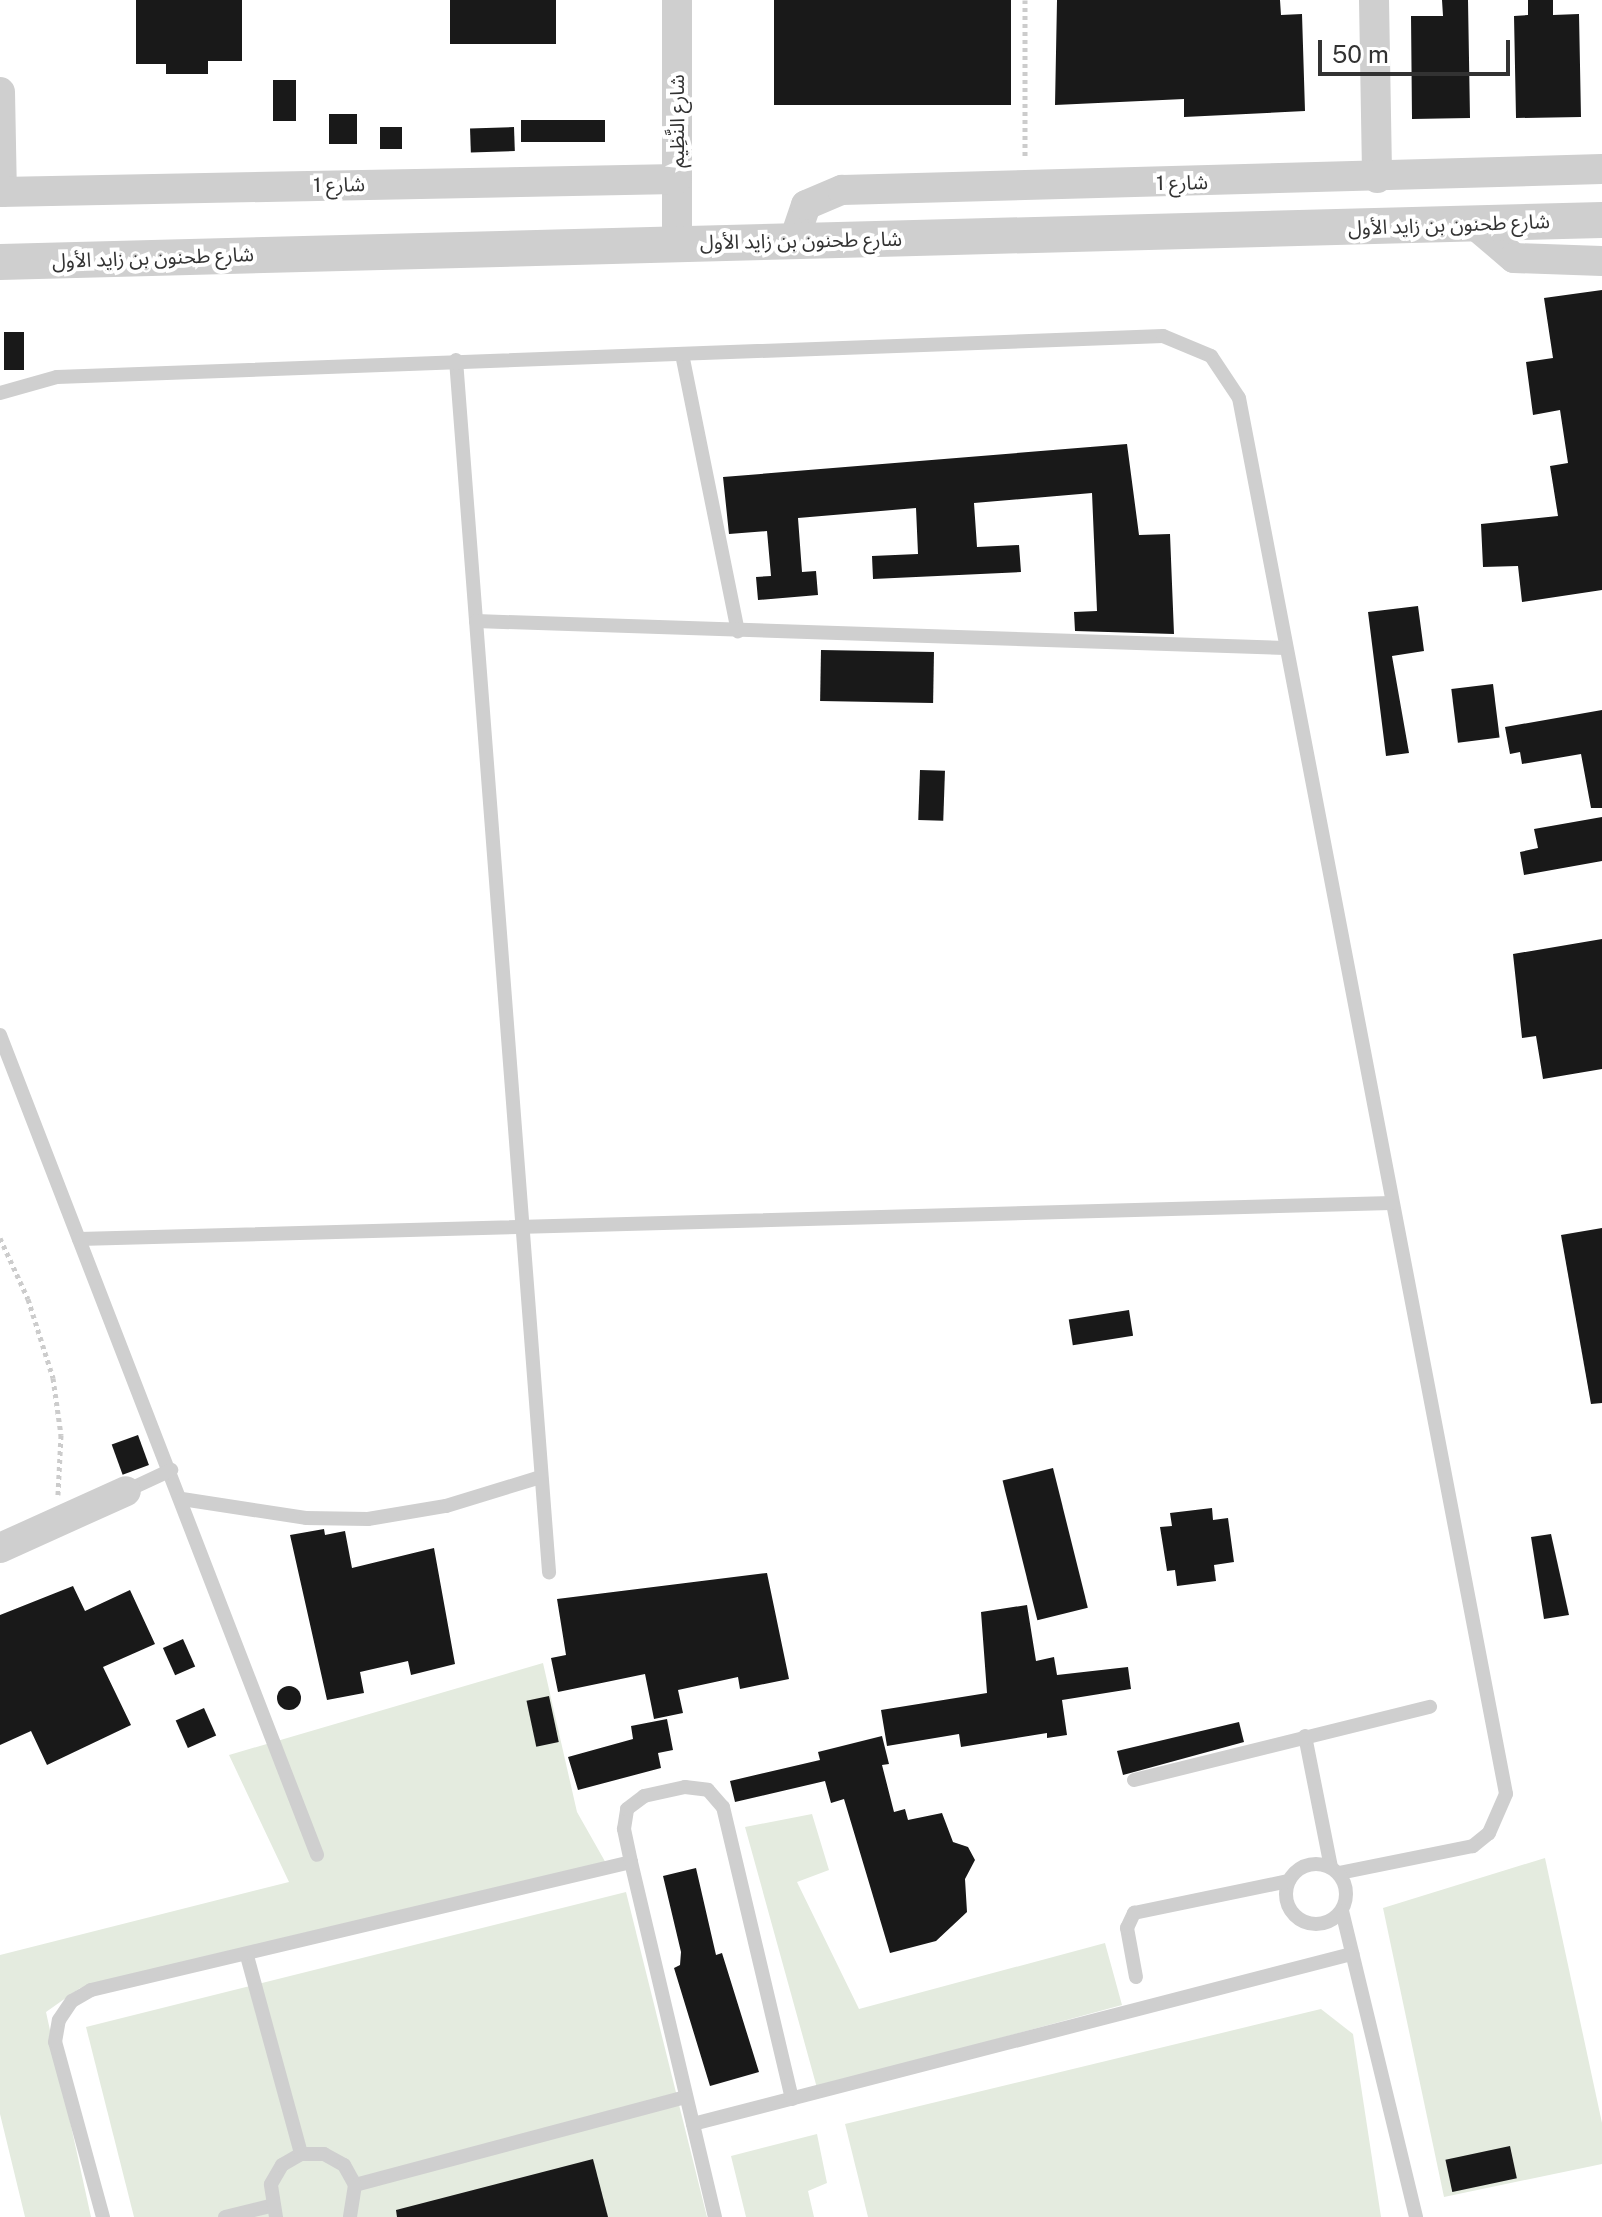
<!DOCTYPE html>
<html>
<head>
<meta charset="utf-8">
<style>
	body { margin:0 }
	#map { position:relative; width:1602px; height:2217px; overflow:hidden; background:#fff; font-family:"Public Sans","Noto Sans Arabic",sans-serif }
	div>[style] { position:absolute }
	[style*='--x'] { left:calc(var(--x)*1px); top:calc(var(--y)*1px); width:calc(var(--w)*1px); rotate:calc(var(--a)*1deg) }
	.green>* { inset:0; background:#e4ebdf }
	.building>* { inset:0; background:#191919; transform-origin:0 0 }
	.round { border-radius:50% }
	.path>* { height:5px; margin-top:-2.5px; transform-origin:0; background:repeating-linear-gradient(90deg,#ccc 0 4px,transparent 0 8px) }
	.service>* { height:14px; margin:-7px; padding:0 7px; transform-origin:7px; border-radius:7px; background:#cfcfcf }
	.service>.ring { margin:-7px; padding:0; box-sizing:content-box; background:none; border:14px solid #cfcfcf; border-radius:50% }
	.minor>* { height:30px; margin:-15px; padding:0 15px; transform-origin:15px; border-radius:15px; background:#cfcfcf }
	.tertiary>* { height:36px; margin:-18px; padding:0 18px; transform-origin:18px; border-radius:18px; background:#cfcfcf }
	span { translate:-50% -50%; white-space:nowrap; text-align:center; line-height:1.15; -webkit-text-stroke:8px #fff; paint-order:stroke }
	.street-label { font-size:20px; color:#323232 }
	.scale { position:absolute; left:1318px; top:40px; width:192px; height:36px; box-sizing:border-box; border:4px solid #323232; border-top:0; padding-left:10px; font-size:24px; line-height:28px; white-space:nowrap; color:#323232; -webkit-text-stroke:6px #fff; paint-order:stroke }
</style>
</head>
<body>
<div id="map">
	<div class="green">
		<i style="clip-path:polygon(543px 1663px,577px 1812px,607px 1865px,80px 1988px,46px 2012px,91px 2217px,25px 2217px,0 2114px,0 1955px,289px 1882px,229px 1755px)"></i>
		<i style="clip-path:polygon(812px 1814px,829px 1870px,797px 1882px,859px 2009px,1105px 1943px,1122px 2005px,817px 2088px,745px 1827px)"></i>
		<i style="clip-path:polygon(1545px 1858px,1602px 2123px,1602px 2164px,1444px 2197px,1383px 1908px)"></i>
		<i style="clip-path:polygon(626px 1892px,707px 2217px,134px 2217px,86px 2027px)"></i>
		<i style="clip-path:polygon(1321px 2009px,1353px 2034px,1381px 2217px,868px 2217px,845px 2124px)"></i>
		<i style="clip-path:polygon(817px 2134px,827px 2183px,808px 2191px,814px 2217px,746px 2217px,731px 2156px)"></i>
	</div>
	<div class="building">
		<i style="clip-path:polygon(136px 0,242px 0,242px 61px,208px 61px,208px 74px,166px 74px,166px 64px,136px 64px)"></i>
		<i style="left:450px;top:0;width:106px;height:44px"></i>
		<i style="left:774px;top:0;width:237px;height:105px"></i>
		<i style="clip-path:polygon(1057px 0,1280px 0,1281px 15px,1302px 14px,1305px 111px,1184px 117px,1184px 99px,1055px 105px)"></i>
		<i style="clip-path:polygon(1442px 0,1468px 0,1470px 118px,1412px 119px,1411px 16px,1443px 16px)"></i>
		<i style="clip-path:polygon(1528px 0,1553px 0,1553px 15px,1579px 14px,1581px 117px,1516px 118px,1514px 16px,1528px 15px)"></i>
		<i style="left:273px;top:80px;width:23px;height:41px"></i>
		<i style="left:357px;top:114px;width:30px;height:28px;rotate:90deg"></i>
		<i style="left:605px;top:120px;width:22px;height:84px;rotate:90deg"></i>
		<i style="left:380px;top:127px;width:22px;height:22px"></i>
		<i style="left:514px;top:127px;width:24px;height:44px;rotate:88deg"></i>
		<i style="clip-path:polygon(1602px 290px,1602px 590px,1522px 602px,1518px 566px,1483px 567px,1481px 524px,1558px 516px,1550px 466px,1568px 463px,1560px 410px,1533px 415px,1526px 362px,1553px 358px,1544px 298px)"></i>
		<i style="left:4px;top:332px;width:20px;height:38px"></i>
		<i style="clip-path:polygon(1127px 444px,1139px 535px,1170px 534px,1174px 634px,1075px 631px,1074px 612px,1097px 611px,1092px 493px,974px 503px,977px 547px,1019px 545px,1021px 572px,873px 579px,872px 556px,918px 554px,916px 508px,798px 518px,802px 572px,816px 571px,818px 595px,758px 600px,756px 577px,771px 576px,767px 531px,729px 534px,723px 477px)"></i>
		<i style="clip-path:polygon(1418px 606px,1424px 651px,1392px 656px,1409px 753px,1386px 756px,1368px 612px)"></i>
		<i style="left:821px;top:650px;width:113px;height:51px;rotate:1deg"></i>
		<i style="left:1493px;top:684px;width:54px;height:42px;rotate:83deg"></i>
		<i style="clip-path:polygon(1602px 710px,1602px 808px,1591px 808px,1581px 754px,1522px 764px,1520px 752px,1510px 754px,1505px 727px)"></i>
		<i style="left:920px;top:770px;width:25px;height:50px;rotate:2deg"></i>
		<i style="clip-path:polygon(1602px 817px,1602px 861px,1524px 875px,1520px 852px,1538px 848px,1534px 829px)"></i>
		<i style="clip-path:polygon(1602px 939px,1602px 1069px,1543px 1079px,1536px 1036px,1522px 1038px,1513px 954px)"></i>
		<i style="clip-path:polygon(1602px 1228px,1602px 1403px,1591px 1404px,1561px 1235px)"></i>
		<i style="left:1129px;top:1310px;width:26px;height:61px;rotate:81deg"></i>
		<i style="left:138px;top:1435px;width:32px;height:28px;rotate:70deg"></i>
		<i style="left:1053px;top:1468px;width:144px;height:52px;rotate:76deg"></i>
		<i style="clip-path:polygon(1212px 1508px,1213px 1520px,1228px 1518px,1234px 1562px,1214px 1565px,1216px 1581px,1177px 1586px,1175px 1570px,1167px 1571px,1160px 1527px,1172px 1526px,1170px 1513px)"></i>
		<i style="clip-path:polygon(324px 1529px,325px 1535px,345px 1531px,352px 1568px,434px 1548px,455px 1664px,411px 1675px,408px 1661px,360px 1672px,364px 1693px,327px 1700px,290px 1535px)"></i>
		<i style="clip-path:polygon(1551px 1534px,1569px 1615px,1544px 1619px,1531px 1537px)"></i>
		<i style="clip-path:polygon(767px 1573px,789px 1679px,740px 1689px,738px 1677px,678px 1690px,683px 1713px,654px 1719px,645px 1674px,558px 1692px,551px 1658px,566px 1655px,557px 1599px)"></i>
		<i style="clip-path:polygon(73px 1586px,85px 1611px,130px 1590px,155px 1644px,103px 1667px,131px 1725px,47px 1765px,31px 1731px,0 1745px,0 1615px)"></i>
		<i style="clip-path:polygon(1027px 1605px,1036px 1661px,1054px 1657px,1057px 1675px,1128px 1667px,1131px 1689px,1062px 1700px,1067px 1735px,1047px 1738px,1047px 1733px,961px 1747px,959px 1734px,887px 1746px,881px 1710px,987px 1693px,981px 1612px)"></i>
		<i style="left:183px;top:1639px;width:30px;height:22px;rotate:66deg"></i>
		<i class="round" style="left:277px;top:1686px;width:24px;height:24px"></i>
		<i style="left:549px;top:1696px;width:47px;height:23px;rotate:78deg"></i>
		<i style="left:204px;top:1708px;width:30px;height:31px;rotate:66deg"></i>
		<i style="clip-path:polygon(667px 1719px,673px 1750px,658px 1753px,661px 1768px,578px 1790px,568px 1757px,633px 1739px,631px 1726px)"></i>
		<i style="clip-path:polygon(1239px 1722px,1244px 1742px,1123px 1775px,1117px 1751px)"></i>
		<i style="clip-path:polygon(882px 1736px,889px 1764px,882px 1765px,894px 1812px,905px 1809px,908px 1820px,942px 1813px,953px 1842px,968px 1847px,975px 1860px,965px 1879px,967px 1912px,936px 1941px,890px 1953px,844px 1799px,831px 1803px,825px 1781px,735px 1802px,730px 1781px,820px 1760px,818px 1752px)"></i>
		<i style="clip-path:polygon(696px 1868px,716px 1955px,722px 1953px,759px 2072px,710px 2086px,674px 1968px,680px 1965px,681px 1952px,663px 1876px)"></i>
		<i style="left:1510px;top:2146px;width:33px;height:66px;rotate:78deg"></i>
		<i style="clip-path:polygon(593px 2159px,608px 2217px,397px 2217px,396px 2210px)"></i>
	</div>
	<div class="path">
		<i style="--x:1025;--y:0;--w:158;--a:90"></i>
		<i style="--x:0;--y:1238;--w:67;--a:65.3"></i>
		<i style="--x:28;--y:1299;--w:83;--a:72.4"></i>
		<i style="--x:53;--y:1378;--w:58;--a:82"></i>
		<i style="--x:61;--y:1435;--w:60;--a:92.9"></i>
	</div>
	<div class="service">
		<i style="--x:682;--y:354;--w:283;--a:78.6"></i>
		<i style="--x:456;--y:360;--w:1216;--a:85.61"></i>
		<i style="--x:0;--y:393;--w:59;--a:-15.7"></i>
		<i style="--x:57;--y:377;--w:1107;--a:-2.12"></i>
		<i style="--x:1163;--y:336;--w:52;--a:22.6"></i>
		<i style="--x:1211;--y:356;--w:50;--a:56.3"></i>
		<i style="--x:1239;--y:398;--w:1421;--a:79.17"></i>
		<i style="--x:1506;--y:1794;--w:43;--a:113.6"></i>
		<i style="--x:1489;--y:1833;--w:21;--a:141"></i>
		<i style="--x:1473;--y:1846;--w:137;--a:168.6"></i>
		<i style="--x:476;--y:621;--w:809;--a:1.91"></i>
		<i style="--x:0;--y:1035;--w:879;--a:68.86"></i>
		<i style="--x:79;--y:1239;--w:1313;--a:-1.57"></i>
		<i style="--x:126;--y:1491;--w:50;--a:-25"></i>
		<i style="--x:182;--y:1499;--w:125;--a:8.7"></i>
		<i style="--x:306;--y:1518;--w:62;--a:0.9"></i>
		<i style="--x:368;--y:1519;--w:79;--a:-9.5"></i>
		<i style="--x:446;--y:1506;--w:99;--a:-17"></i>
		<i style="--x:1305;--y:1736;--w:134;--a:78.8"></i>
		<i style="--x:1134;--y:1780;--w:305;--a:-13.9"></i>
		<i style="--x:631;--y:1862;--w:365;--a:76.7"></i>
		<i class="ring" style="left:1286px;top:1864px;width:46px;height:46px"></i>
		<i style="--x:1342;--y:1911;--w:315;--a:76.4"></i>
		<i style="--x:247;--y:1956;--w:205;--a:74.7"></i>
		<i style="--x:1136;--y:1977;--w:50;--a:-100.4"></i>
		<i style="--x:1127;--y:1928;--w:17;--a:-65"></i>
		<i style="--x:1134;--y:1913;--w:158;--a:-11.7"></i>
		<i style="--x:693;--y:2124;--w:681;--a:-14.47"></i>
		<i style="--x:355;--y:2185;--w:342;--a:-14.9"></i>
		<i style="--x:103;--y:2217;--w:181;--a:-105.3"></i>
		<i style="--x:55;--y:2042;--w:22;--a:-80"></i>
		<i style="--x:59;--y:2020;--w:23;--a:-56"></i>
		<i style="--x:72;--y:2001;--w:22;--a:-30"></i>
		<i style="--x:91;--y:1990;--w:555;--a:-13.34"></i>
		<i style="--x:631;--y:1862;--w:34;--a:-102"></i>
		<i style="--x:624;--y:1829;--w:20;--a:-81"></i>
		<i style="--x:627;--y:1809;--w:21;--a:-37"></i>
		<i style="--x:644;--y:1796;--w:42;--a:-12.4"></i>
		<i style="--x:685;--y:1787;--w:23;--a:7"></i>
		<i style="--x:708;--y:1790;--w:23;--a:49"></i>
		<i style="--x:723;--y:1807;--w:300;--a:76.7"></i>
		<i style="--x:225;--y:2217;--w:46;--a:-13.7"></i>
		<i style="--x:276;--y:2217;--w:33;--a:-99"></i>
		<i style="--x:271;--y:2184;--w:22;--a:-60"></i>
		<i style="--x:282;--y:2165;--w:22;--a:-30"></i>
		<i style="--x:301;--y:2154;--w:23;--a:0"></i>
		<i style="--x:324;--y:2154;--w:23;--a:29"></i>
		<i style="--x:344;--y:2165;--w:23;--a:61"></i>
		<i style="--x:355;--y:2185;--w:32;--a:99"></i>
	</div>
	<div class="minor">
		<i style="--x:677;--y:0;--w:242;--a:90"></i>
		<i style="--x:1374;--y:0;--w:178;--a:89"></i>
		<i style="--x:0;--y:92;--w:100;--a:88.9"></i>
		<i style="--x:0;--y:192;--w:677;--a:-1.1"></i>
		<i style="--x:1474;--y:224;--w:52;--a:40.4"></i>
		<i style="--x:1514;--y:258;--w:88;--a:2"></i>
		<i style="--x:793;--y:243;--w:40;--a:-71.1"></i>
		<i style="--x:806;--y:205;--w:39;--a:-23"></i>
		<i style="--x:842;--y:190;--w:760;--a:-1.58"></i>
		<i style="--x:0;--y:1548;--w:138;--a:-24.3"></i>
	</div>
	<div class="tertiary">
		<i style="--x:0;--y:262;--w:1603;--a:-1.5"></i>
	</div>
	<div class="street-label">
		<span style="left:677px;top:121px;rotate:-90deg">شارع النَّظِيم</span>
		<span style="left:1182px;top:183px;rotate:-1deg">شارع 1</span>
		<span style="left:339px;top:185px;rotate:-1deg">شارع 1</span>
		<span style="left:1449px;top:225px;rotate:-2deg">شارع طحنون بن زايد الأول</span>
		<span style="left:801px;top:241px;rotate:-1deg">شارع طحنون بن زايد الأول</span>
		<span style="left:153px;top:258px;rotate:-2deg">شارع طحنون بن زايد الأول</span>
	</div>
	<div class="scale">50 m</div>
</div>
</body>
</html>
